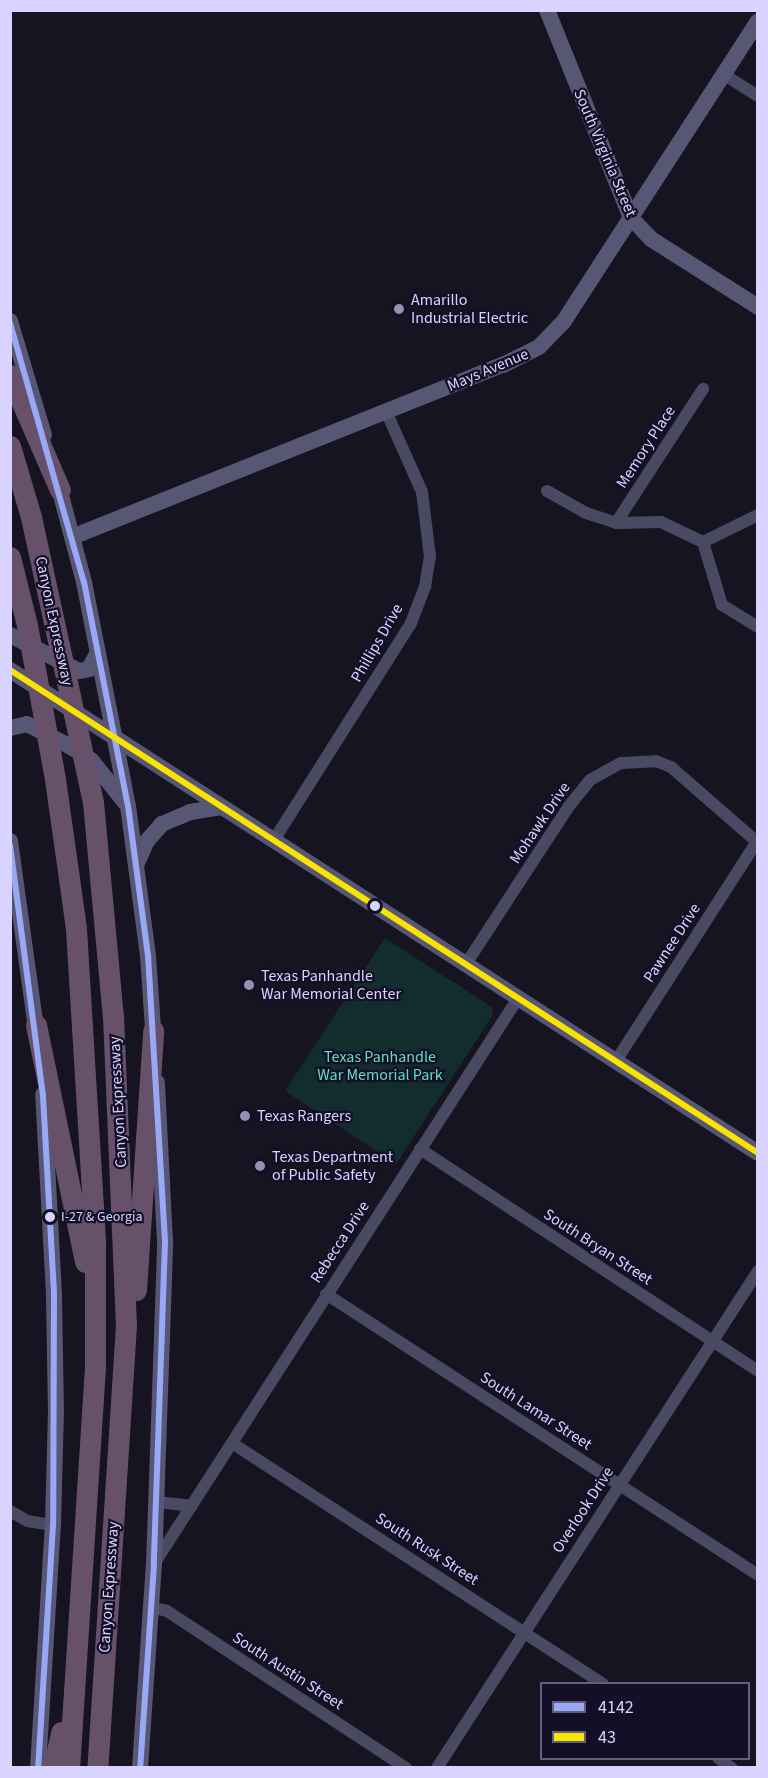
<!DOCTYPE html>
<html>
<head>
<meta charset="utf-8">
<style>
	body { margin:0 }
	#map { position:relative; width:768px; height:1778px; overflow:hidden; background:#161421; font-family:"Source Sans 3",sans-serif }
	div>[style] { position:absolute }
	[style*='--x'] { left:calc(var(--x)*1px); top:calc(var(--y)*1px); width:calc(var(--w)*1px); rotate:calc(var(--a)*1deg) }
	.green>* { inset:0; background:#132c2d }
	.street>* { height:12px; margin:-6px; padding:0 6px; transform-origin:6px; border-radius:6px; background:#4a4962 }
	.secondary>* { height:16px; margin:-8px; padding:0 8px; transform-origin:8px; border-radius:8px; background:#575674 }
	.highway>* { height:21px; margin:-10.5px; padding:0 10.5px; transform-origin:10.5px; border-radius:10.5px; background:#67516a }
	.highway-bridge>* { height:21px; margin:-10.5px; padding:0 10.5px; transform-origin:10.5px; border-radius:10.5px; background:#67516a }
	.bus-1>* { height:6px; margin:-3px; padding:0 3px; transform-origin:3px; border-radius:3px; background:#99a8f5 }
	.bus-2>* { height:6px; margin:-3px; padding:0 3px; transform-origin:3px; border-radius:3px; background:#f9e401 }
	.dots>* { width:16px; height:16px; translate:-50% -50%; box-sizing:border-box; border:3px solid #130f26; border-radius:50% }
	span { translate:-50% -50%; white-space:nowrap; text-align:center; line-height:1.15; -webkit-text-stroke:4.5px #130f26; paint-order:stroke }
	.bus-label { font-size:14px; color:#d9d4ff }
	.left { translate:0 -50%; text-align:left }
	.street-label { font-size:16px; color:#d9d4ff }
	.poi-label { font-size:16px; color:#d9d4ff }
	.park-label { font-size:16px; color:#5fe0c0 }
	.frame { position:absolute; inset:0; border:12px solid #d9d4ff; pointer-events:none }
	.legend { position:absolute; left:540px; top:1682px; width:210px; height:78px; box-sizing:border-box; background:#130f26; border:2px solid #625e7d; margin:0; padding:8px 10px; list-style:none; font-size:18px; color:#d9d4ff }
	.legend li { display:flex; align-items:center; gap:12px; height:30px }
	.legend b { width:30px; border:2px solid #625e7d }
</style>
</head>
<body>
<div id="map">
	<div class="green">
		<i style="clip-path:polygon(385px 938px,492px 1007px,493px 1015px,396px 1164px,285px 1091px)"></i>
	</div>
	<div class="street">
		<i style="--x:723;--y:74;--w:41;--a:32.2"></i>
		<i style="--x:547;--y:491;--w:45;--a:29.4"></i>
		<i style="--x:586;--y:513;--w:32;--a:18"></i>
		<i style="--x:616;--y:523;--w:45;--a:-1.3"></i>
		<i style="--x:661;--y:522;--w:47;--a:25.5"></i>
		<i style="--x:758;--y:515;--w:61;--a:153.9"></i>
		<i style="--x:703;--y:542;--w:66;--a:73.2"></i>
		<i style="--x:722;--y:605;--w:42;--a:31.4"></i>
		<i style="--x:616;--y:523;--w:160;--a:-57"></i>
		<i style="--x:274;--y:840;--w:257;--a:-57.7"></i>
		<i style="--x:411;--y:623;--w:39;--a:-69"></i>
		<i style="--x:425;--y:587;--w:30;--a:-81"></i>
		<i style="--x:430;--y:557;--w:65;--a:-97"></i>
		<i style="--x:422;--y:492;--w:89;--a:-114"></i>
		<i style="--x:466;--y:964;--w:189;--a:-56.9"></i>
		<i style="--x:569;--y:806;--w:33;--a:-51"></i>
		<i style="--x:590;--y:780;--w:35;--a:-29"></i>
		<i style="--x:621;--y:763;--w:35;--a:-3"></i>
		<i style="--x:656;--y:761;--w:16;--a:22"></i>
		<i style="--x:671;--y:767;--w:116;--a:41.1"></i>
		<i style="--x:616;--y:1061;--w:259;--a:-57.3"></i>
		<i style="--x:420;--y:1149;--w:404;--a:33.3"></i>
		<i style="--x:326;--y:1294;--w:515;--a:33.04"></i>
		<i style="--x:232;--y:1443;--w:442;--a:33"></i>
		<i style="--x:156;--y:1502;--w:36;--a:6"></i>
		<i style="--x:10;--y:1511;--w:20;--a:30"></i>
		<i style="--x:27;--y:1521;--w:26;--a:9"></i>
		<i style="--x:154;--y:1564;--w:673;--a:-57.25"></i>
		<i style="--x:151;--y:1607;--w:16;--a:14"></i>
		<i style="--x:167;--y:1611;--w:286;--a:33.3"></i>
		<i style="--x:718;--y:1758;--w:17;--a:36"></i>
		<i style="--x:437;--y:1768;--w:592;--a:-57.14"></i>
	</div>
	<div class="secondary">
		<i style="--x:547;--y:10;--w:224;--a:68"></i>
		<i style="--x:631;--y:218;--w:29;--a:46"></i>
		<i style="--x:651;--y:239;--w:127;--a:32.4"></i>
		<i style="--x:10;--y:321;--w:119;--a:73.4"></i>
		<i style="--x:57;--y:480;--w:106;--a:75.2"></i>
		<i style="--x:84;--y:582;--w:228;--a:78.9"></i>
		<i style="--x:128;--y:806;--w:150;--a:82.4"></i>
		<i style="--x:148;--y:955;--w:87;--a:86.1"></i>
		<i style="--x:72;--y:537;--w:464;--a:-21.8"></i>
		<i style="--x:503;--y:365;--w:40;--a:-26.6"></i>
		<i style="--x:539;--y:347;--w:36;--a:-46"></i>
		<i style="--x:564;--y:321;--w:357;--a:-57.1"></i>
		<i style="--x:10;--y:635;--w:78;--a:27.6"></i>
		<i style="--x:79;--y:671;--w:10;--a:-11"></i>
		<i style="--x:89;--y:669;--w:19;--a:-62"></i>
		<i style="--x:10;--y:670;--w:890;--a:32.85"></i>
		<i style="--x:10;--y:728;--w:17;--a:-13"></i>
		<i style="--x:27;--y:724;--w:52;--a:27.6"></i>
		<i style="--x:73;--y:748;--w:23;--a:34"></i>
		<i style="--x:92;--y:761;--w:56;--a:51.5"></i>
		<i style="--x:10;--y:841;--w:197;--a:82.1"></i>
		<i style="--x:137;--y:863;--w:24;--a:-66"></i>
		<i style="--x:147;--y:841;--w:23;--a:-49"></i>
		<i style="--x:162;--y:824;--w:30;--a:-23"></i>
		<i style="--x:190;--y:812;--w:32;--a:-9"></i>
		<i style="--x:38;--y:1768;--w:243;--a:-86.5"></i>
		<i style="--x:53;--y:1525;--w:113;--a:-88.5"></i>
		<i style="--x:56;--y:1412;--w:118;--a:-91"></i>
		<i style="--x:54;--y:1294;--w:200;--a:-93.1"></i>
		<i style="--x:140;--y:1768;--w:203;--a:-86.1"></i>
		<i style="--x:154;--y:1565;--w:323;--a:-88"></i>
		<i style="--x:165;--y:1242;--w:160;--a:-92.9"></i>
	</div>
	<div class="highway">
		<i style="--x:10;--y:375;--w:125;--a:66.5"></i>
		<i style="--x:10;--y:446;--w:74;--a:73.5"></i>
		<i style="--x:31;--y:517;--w:131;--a:77.7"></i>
		<i style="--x:10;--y:557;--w:70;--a:76"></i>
		<i style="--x:55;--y:779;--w:151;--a:82"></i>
		<i style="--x:76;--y:929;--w:314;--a:86.5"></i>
		<i style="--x:95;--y:1242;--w:125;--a:90"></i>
		<i style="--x:95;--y:1367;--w:402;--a:93.7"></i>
		<i style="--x:93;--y:802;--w:215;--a:84.7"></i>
		<i style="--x:113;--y:1016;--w:309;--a:87.6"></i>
		<i style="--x:126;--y:1325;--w:444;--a:93.7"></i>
		<i style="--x:36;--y:1025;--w:242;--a:78.3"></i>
		<i style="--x:136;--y:1290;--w:260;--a:-86.2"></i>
		<i style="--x:53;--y:1768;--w:37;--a:-77"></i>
	</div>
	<div class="highway-bridge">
		<i style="--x:27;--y:625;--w:157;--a:79.7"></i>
		<i style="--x:59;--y:645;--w:161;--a:77.8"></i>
	</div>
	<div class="bus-1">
		<i style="--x:10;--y:323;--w:269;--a:74.1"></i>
		<i style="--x:84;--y:582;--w:228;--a:78.9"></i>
		<i style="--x:128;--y:806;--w:150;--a:82.4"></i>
		<i style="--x:148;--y:955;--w:288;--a:86.6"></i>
		<i style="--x:165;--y:1242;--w:323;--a:92"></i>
		<i style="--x:154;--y:1565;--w:203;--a:93.9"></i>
		<i style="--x:10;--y:845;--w:253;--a:82.5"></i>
		<i style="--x:43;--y:1096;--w:198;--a:86.8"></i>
		<i style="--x:54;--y:1294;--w:231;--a:90.2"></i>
		<i style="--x:53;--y:1525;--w:243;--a:93.5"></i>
	</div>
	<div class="bus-2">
		<i style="--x:10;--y:670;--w:890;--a:32.85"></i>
	</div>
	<div class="dots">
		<i style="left:399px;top:309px;background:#9591b1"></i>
		<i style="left:375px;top:906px;background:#d9d4ff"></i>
		<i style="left:249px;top:985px;background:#9591b1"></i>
		<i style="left:245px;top:1116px;background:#9591b1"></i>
		<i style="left:260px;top:1166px;background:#9591b1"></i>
		<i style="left:50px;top:1217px;background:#d9d4ff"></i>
	</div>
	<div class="bus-label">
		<span class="left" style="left:61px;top:1217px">I-27 &amp; Georgia</span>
	</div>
	<div class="street-label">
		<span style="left:605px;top:153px;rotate:67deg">South Virginia Street</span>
		<span style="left:488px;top:370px;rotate:-23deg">Mays Avenue</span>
		<span style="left:646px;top:447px;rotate:-57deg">Memory Place</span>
		<span style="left:54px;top:621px;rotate:78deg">Canyon Expressway</span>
		<span style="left:377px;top:643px;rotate:-60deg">Phillips Drive</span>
		<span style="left:540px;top:823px;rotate:-56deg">Mohawk Drive</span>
		<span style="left:672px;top:943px;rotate:-57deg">Pawnee Drive</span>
		<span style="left:118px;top:1102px;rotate:-93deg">Canyon Expressway</span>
		<span style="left:340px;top:1242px;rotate:-57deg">Rebecca Drive</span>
		<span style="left:598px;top:1247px;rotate:33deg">South Bryan Street</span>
		<span style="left:536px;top:1411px;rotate:33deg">South Lamar Street</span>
		<span style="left:583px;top:1510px;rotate:-57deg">Overlook Drive</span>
		<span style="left:427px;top:1549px;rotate:33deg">South Rusk Street</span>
		<span style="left:109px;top:1587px;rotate:-86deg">Canyon Expressway</span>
		<span style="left:288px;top:1671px;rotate:33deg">South Austin Street</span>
	</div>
	<div class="poi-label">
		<span class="left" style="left:411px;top:309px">Amarillo<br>Industrial Electric</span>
		<span class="left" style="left:261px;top:985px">Texas Panhandle<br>War Memorial Center</span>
		<span class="left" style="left:257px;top:1116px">Texas Rangers</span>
		<span class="left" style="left:272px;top:1166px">Texas Department<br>of Public Safety</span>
	</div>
	<div class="park-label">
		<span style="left:380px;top:1066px">Texas Panhandle<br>War Memorial Park</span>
	</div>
	<div class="frame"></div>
	<ul class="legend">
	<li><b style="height:8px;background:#99a8f5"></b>4142</li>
	<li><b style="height:8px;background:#f9e401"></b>43</li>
	</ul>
</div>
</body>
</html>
